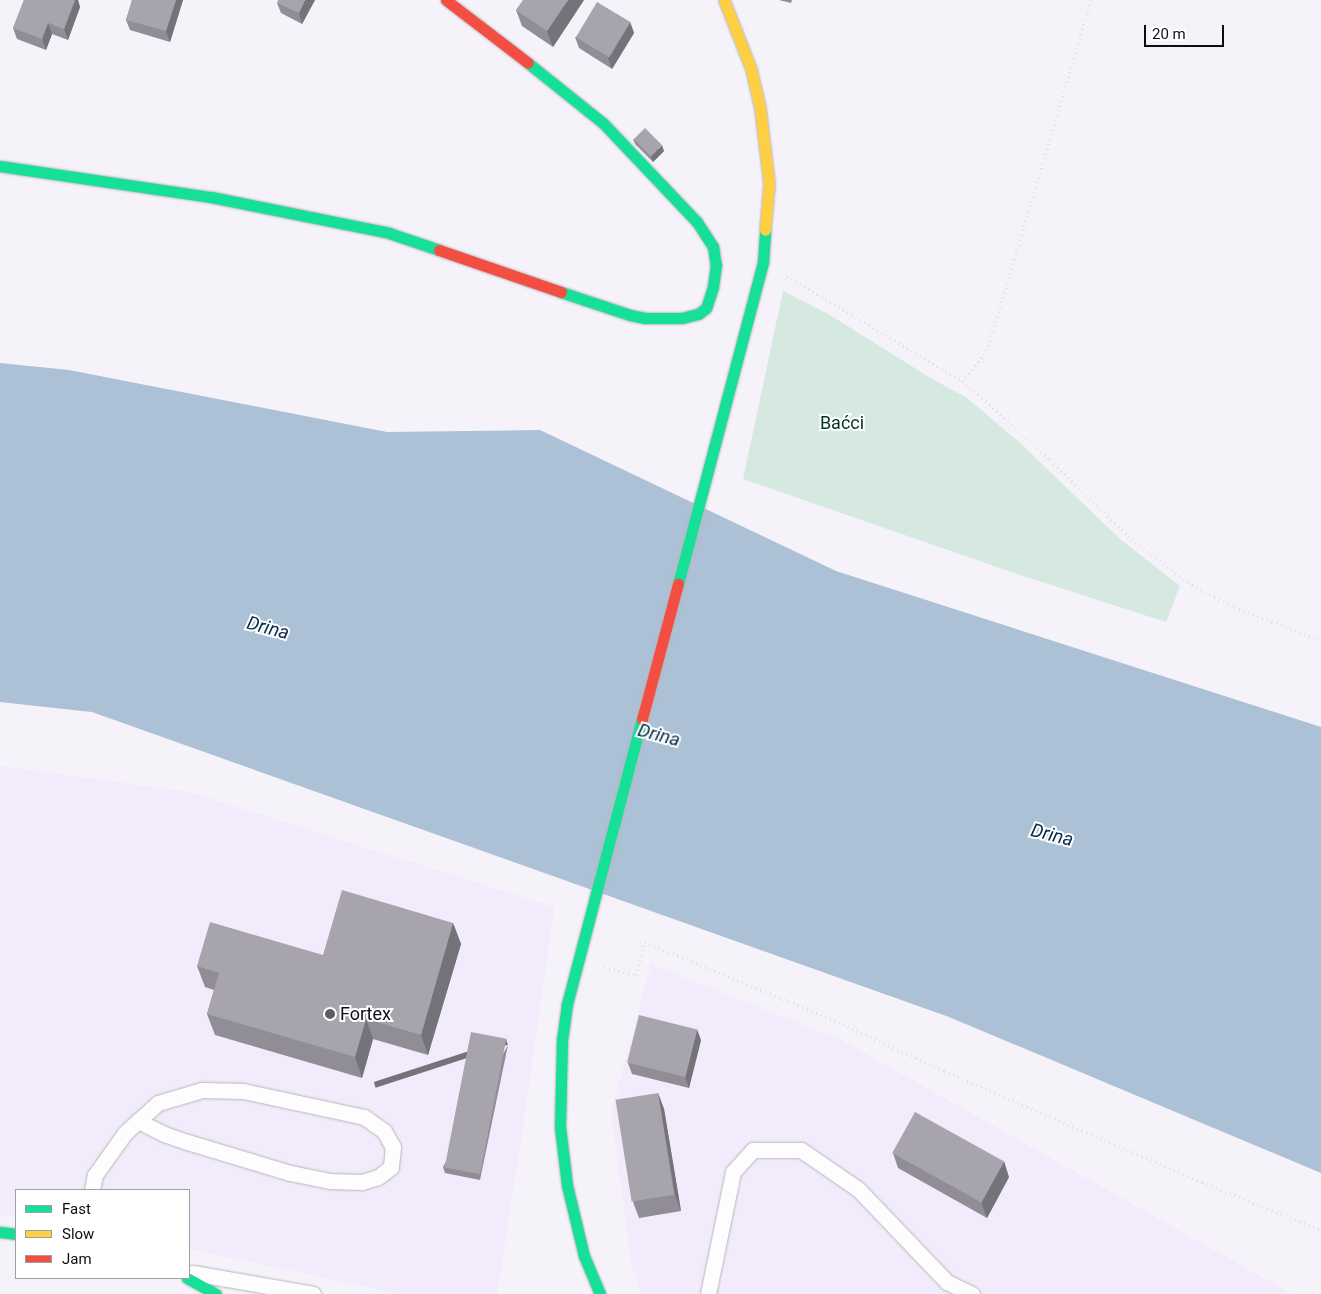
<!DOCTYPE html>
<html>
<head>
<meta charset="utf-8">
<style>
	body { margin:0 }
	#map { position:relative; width:1321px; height:1294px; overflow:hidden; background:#f5f2fa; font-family:Roboto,sans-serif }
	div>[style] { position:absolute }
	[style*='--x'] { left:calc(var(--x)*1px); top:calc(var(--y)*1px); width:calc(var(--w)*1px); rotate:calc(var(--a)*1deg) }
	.built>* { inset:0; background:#f1ebfc }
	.green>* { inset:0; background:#d5e9e0 }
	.water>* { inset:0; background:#acc0d6 }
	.path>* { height:3px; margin-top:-1.5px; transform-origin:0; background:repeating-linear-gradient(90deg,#e1dfe2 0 1px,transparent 0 5px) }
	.roads { filter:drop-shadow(0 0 1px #b8b6bd) drop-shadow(0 0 1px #b8b6bd) }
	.lane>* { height:15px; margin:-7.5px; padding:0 7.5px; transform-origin:7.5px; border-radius:7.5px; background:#fefdfe }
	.fast>* { height:11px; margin:-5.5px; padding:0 5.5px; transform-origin:5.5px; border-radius:5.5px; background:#16e098 }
	.slow>* { height:11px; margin:-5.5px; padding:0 5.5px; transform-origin:5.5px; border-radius:5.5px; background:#ffcf43 }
	.jam>* { height:11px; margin:-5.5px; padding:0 5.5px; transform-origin:5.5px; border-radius:5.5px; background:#f24e42 }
	.wall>* { inset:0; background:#908d96 }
	.shaded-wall>* { inset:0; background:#75737a; transform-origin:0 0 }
	.building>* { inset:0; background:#a7a4ae; transform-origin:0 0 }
	.dots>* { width:14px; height:14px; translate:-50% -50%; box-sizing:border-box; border:2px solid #fff; border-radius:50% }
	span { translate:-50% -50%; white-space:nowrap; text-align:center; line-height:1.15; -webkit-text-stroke:4px #fff; paint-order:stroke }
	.park-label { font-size:18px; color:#00351f }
	.poi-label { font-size:18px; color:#0f0c13 }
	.left { translate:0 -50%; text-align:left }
	.water-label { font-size:19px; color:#082c49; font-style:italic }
	.legend { position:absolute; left:15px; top:1189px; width:175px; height:90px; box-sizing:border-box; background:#fff; border:1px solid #9f9ea1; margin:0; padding:6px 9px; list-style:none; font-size:15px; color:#0f0c13 }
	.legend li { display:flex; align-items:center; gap:10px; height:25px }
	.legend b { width:25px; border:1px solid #9f9ea1 }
	.scale { position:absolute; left:1144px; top:25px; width:80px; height:22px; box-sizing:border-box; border:2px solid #0f0c13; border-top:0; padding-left:6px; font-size:15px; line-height:18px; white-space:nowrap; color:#0f0c13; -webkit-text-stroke:4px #fff; paint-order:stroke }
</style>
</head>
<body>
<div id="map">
	<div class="built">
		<i style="clip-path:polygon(0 766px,189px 792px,554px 907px,528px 1094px,497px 1294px,400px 1294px,189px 1249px,189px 1190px,16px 1190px,16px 1217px,0 1215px)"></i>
		<i style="clip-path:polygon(651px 964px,843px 1041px,1292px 1294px,642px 1294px,632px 1267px,611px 1114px)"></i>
	</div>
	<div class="green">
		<i style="clip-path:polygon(783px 291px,830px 315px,929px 377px,967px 398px,1020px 443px,1120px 539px,1180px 586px,1166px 622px,1017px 574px,743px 479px)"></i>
	</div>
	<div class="water">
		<i style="clip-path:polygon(0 363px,69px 370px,387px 432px,540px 430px,836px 571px,1321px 727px,1321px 1173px,949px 1017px,92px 712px,0 702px)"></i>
	</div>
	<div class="path">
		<i style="--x:787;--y:276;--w:204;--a:31"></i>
		<i style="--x:962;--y:381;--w:21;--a:39"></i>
		<i style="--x:978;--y:394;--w:98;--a:42.5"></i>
		<i style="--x:1050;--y:460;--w:109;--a:44.3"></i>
		<i style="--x:1128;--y:536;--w:81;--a:37.4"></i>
		<i style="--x:1192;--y:585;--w:47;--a:27.6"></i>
		<i style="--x:1234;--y:607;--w:93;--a:20.8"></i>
		<i style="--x:962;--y:381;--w:34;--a:-50"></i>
		<i style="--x:984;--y:355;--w:15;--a:-67"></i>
		<i style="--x:990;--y:341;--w:356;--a:-73.5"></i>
		<i style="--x:604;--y:967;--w:33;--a:14"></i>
		<i style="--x:636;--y:975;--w:34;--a:-75"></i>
		<i style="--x:645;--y:942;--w:214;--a:22.5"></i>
		<i style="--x:843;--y:1024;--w:111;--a:25"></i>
		<i style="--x:944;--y:1071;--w:281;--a:23.3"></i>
		<i style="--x:1202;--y:1182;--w:128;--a:22"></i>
	</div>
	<div class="roads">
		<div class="lane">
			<i style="--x:92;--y:1190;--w:15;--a:-79"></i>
			<i style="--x:95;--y:1175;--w:52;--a:-54.5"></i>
			<i style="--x:125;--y:1133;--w:18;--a:-43"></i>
			<i style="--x:138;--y:1121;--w:27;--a:-42"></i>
			<i style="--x:158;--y:1103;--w:46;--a:-16.5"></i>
			<i style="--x:202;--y:1090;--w:41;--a:1.4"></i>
			<i style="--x:243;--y:1091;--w:124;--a:12.1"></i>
			<i style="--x:364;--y:1117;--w:24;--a:35"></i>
			<i style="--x:384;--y:1131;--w:18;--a:61"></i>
			<i style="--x:393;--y:1147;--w:20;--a:96"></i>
			<i style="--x:391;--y:1167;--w:16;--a:142"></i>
			<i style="--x:378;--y:1177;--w:17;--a:163"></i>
			<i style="--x:362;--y:1182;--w:32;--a:-178"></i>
			<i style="--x:330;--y:1181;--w:41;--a:-168.7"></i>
			<i style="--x:290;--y:1173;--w:108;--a:-163.2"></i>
			<i style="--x:187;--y:1142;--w:24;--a:-161"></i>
			<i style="--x:164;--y:1134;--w:29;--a:-153"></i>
			<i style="--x:193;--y:1273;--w:122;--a:9.9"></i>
			<i style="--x:708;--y:1294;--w:125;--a:-78.4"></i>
			<i style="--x:733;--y:1172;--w:30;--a:-48"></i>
			<i style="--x:753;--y:1150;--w:48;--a:0"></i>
			<i style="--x:801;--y:1150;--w:69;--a:34.4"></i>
			<i style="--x:858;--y:1189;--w:129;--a:46.3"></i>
			<i style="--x:947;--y:1282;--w:28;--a:26"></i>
		</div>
		<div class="fast">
			<i style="--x:528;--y:63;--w:96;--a:38.7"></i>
			<i style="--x:603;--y:123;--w:137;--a:46.5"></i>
			<i style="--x:697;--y:222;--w:30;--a:57"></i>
			<i style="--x:713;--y:247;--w:18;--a:81"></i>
			<i style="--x:716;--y:265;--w:22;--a:98"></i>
			<i style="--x:713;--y:287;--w:22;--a:108"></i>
			<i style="--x:706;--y:308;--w:10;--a:143"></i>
			<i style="--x:698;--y:314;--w:16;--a:166"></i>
			<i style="--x:682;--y:318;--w:37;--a:180"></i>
			<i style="--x:645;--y:318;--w:15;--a:-169"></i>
			<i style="--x:630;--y:315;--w:73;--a:-161.6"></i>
			<i style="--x:0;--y:166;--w:213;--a:8.4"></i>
			<i style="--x:211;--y:197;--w:182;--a:11.4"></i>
			<i style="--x:389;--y:233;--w:53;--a:18.8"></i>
			<i style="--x:678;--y:584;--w:333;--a:-75.2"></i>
			<i style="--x:763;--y:262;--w:32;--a:-86"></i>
			<i style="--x:0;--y:1232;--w:16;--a:7"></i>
			<i style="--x:187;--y:1278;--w:33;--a:29"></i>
			<i style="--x:600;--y:1294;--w:41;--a:-112.8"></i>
			<i style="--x:584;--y:1256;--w:73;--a:-103.5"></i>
			<i style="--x:567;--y:1185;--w:58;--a:-96.9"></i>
			<i style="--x:560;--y:1127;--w:87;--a:-88.7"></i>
			<i style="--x:562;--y:1040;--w:36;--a:-82"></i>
			<i style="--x:567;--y:1004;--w:295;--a:-75.3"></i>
		</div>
		<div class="slow">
			<i style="--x:724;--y:0;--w:74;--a:68.6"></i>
			<i style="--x:751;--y:69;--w:40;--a:77"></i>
			<i style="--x:760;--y:108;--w:77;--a:83.2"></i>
			<i style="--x:769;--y:184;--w:46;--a:95"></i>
		</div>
		<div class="jam">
			<i style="--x:446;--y:0;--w:103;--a:37.5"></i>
			<i style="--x:439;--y:250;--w:129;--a:19"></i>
			<i style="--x:642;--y:719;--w:140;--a:-75.1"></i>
		</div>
	</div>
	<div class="wall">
		<i style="clip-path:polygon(24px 0,78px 0,80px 7px,68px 40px,52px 34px,46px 50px,17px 39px,13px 28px)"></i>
		<i style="clip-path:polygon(132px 0,183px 0,170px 42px,130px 30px,126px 20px)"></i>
		<i style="clip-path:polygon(315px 0,302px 24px,281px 13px,277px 3px)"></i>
		<i style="clip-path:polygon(584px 0,553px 47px,522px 26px,516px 10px)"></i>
		<i style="clip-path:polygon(779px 0,792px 0,791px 3px)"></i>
		<i style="clip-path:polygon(630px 22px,634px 33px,612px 69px,579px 48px,575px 37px)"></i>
		<i style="clip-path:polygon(633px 139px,664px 151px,653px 162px,635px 144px)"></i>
		<i style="clip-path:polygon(453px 923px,461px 944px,428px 1055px,373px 1039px,362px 1078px,215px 1035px,207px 1014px,214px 990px,205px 987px,197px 966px,323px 955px)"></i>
		<i style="clip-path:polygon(701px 1040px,689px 1088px,632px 1074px,628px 1063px)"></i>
		<i style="clip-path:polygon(508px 1045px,480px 1180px,445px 1173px,443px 1167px)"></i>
		<i style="clip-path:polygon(658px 1093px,664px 1109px,681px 1211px,639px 1218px,633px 1202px)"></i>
		<i style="clip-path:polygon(893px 1153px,1009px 1177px,987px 1218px,898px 1168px)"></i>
	</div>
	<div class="shaded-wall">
		<i style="clip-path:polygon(75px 0,78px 0,80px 7px,68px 40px,64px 29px)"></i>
		<i style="clip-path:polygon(176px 0,183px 0,170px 42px,166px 31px)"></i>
		<i style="clip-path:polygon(305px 0,315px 0,302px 24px,299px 13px)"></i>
		<i style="clip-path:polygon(568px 0,584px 0,553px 47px,547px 31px)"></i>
		<i style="clip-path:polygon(630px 22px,634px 33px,612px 69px,608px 58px)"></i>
		<i style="clip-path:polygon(48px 23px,52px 34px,46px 50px,42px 39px)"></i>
		<i style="clip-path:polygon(662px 145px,664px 151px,653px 162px,651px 157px)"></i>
		<i style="clip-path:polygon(453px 923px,461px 944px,428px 1055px,421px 1035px)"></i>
		<i style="clip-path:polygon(366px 1019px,373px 1039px,362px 1078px,355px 1057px)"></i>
		<i style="clip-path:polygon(697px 1029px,701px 1040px,689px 1088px,685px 1077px)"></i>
		<i style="left:506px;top:1039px;width:6px;height:139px;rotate:72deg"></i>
		<i style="clip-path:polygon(658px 1093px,664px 1109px,681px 1211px,675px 1195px)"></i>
		<i style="clip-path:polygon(1004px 1161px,1009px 1177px,987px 1218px,981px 1202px)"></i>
	</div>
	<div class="building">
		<i style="clip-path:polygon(24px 0,75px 0,64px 29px,48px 23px,42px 39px,13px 28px)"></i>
		<i style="clip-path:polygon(132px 0,176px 0,166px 31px,126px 20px)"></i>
		<i style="clip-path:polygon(278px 0,305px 0,299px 13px,277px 3px)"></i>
		<i style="clip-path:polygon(523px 0,568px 0,547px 31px,516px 10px)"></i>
		<i style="left:597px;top:2px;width:39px;height:41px;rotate:31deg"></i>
		<i style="left:645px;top:128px;width:24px;height:16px;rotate:45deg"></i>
		<i style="clip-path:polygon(342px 890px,453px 923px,421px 1035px,366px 1019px,355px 1057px,207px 1014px,219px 973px,197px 966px,210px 922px,323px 955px)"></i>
		<i style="left:639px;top:1015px;width:60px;height:49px;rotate:14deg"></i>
		<i style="left:471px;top:1032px;width:36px;height:138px;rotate:11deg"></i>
		<i style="left:658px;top:1093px;width:103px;height:43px;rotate:81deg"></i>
		<i style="left:915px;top:1112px;width:102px;height:47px;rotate:29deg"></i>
	</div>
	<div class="dots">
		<i style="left:330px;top:1014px;background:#605c64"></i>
	</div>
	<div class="park-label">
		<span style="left:842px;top:423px">Baćci</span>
	</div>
	<div class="poi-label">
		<span class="left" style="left:340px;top:1014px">Fortex</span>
	</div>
	<div class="water-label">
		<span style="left:268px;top:628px;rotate:15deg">Drina</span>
		<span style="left:659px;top:735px;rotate:15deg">Drina</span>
		<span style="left:1052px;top:835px;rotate:14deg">Drina</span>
	</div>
	<ul class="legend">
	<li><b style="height:6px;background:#16e098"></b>Fast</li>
	<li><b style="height:6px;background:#ffcf43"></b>Slow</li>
	<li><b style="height:6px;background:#f24e42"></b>Jam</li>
	</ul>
	<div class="scale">20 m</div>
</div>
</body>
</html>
